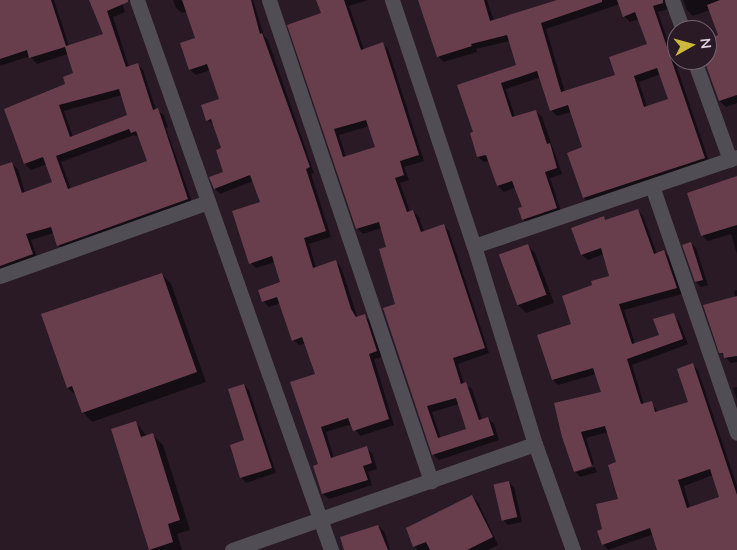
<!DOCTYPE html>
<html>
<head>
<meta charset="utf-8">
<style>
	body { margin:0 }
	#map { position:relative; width:737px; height:550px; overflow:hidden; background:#291a26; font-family:Mulish,sans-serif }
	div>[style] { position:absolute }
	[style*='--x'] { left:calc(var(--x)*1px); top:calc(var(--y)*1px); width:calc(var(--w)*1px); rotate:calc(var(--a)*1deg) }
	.shadow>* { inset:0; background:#0007 }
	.building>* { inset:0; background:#693e4c; transform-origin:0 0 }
	.minor>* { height:15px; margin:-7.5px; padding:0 7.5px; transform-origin:7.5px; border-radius:7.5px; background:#514d55 }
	span { translate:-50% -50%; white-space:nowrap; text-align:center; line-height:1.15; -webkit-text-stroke:4.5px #291a26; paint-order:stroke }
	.north { position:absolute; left:667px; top:20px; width:50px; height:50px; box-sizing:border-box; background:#291a26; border:1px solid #71646e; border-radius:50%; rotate:83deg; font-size:14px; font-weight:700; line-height:20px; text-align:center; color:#ded3db }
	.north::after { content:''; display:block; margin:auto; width:18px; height:22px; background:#ccb939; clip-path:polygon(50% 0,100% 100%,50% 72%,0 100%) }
</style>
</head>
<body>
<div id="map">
	<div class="shadow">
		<i style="clip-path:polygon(evenodd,0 0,54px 0,69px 46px,104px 34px,90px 0,121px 0,125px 12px,113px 17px,129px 67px,137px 64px,143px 70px,156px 110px,164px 115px,168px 127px,166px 128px,193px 205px,64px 251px,58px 245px,54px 233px,31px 240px,38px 260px,0 274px,0 167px,12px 164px,18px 169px,25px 193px,54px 183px,47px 164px,31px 170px,25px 164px,6px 109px,67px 84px,75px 74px,68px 54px,37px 64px,30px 56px,0 66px,0 0,122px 95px,129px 116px,73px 137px,64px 111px,122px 95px,0 0,134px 135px,139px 137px,148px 162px,71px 189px,61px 162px,134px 135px)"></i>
		<i style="clip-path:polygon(173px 0,253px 0,264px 36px,268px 40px,314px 173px,311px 174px,331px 237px,309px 244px,316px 268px,335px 261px,341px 267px,357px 316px,358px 318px,364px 315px,370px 321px,382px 357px,374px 359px,394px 425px,360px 436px,352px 424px,326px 432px,334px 458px,366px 448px,372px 453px,377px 469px,368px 472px,372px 485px,329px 499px,323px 494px,316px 374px,306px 343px,299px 345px,293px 340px,281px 303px,269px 307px,264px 302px,260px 291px,282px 283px,275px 262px,256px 268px,251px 263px,262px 203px,253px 181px,220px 194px,215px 188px,225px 173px,222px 149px,214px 125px,208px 120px,221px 100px,210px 70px,196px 75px,190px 70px,182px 44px,197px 39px,187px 11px,182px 13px,176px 8px)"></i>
		<i style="clip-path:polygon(evenodd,318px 0,368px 0,349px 6px,364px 50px,383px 44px,388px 49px,424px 161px,404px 167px,409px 180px,400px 183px,410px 212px,413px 211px,419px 217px,424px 232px,444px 226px,449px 231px,489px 353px,458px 364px,464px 384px,472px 389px,482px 420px,488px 418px,494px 424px,499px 440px,439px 460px,433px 454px,397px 304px,388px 247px,382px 228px,363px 234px,357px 228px,289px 25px,323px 14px,318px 0,369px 126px,376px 148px,346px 157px,339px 135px,369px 126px,318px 0,459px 404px,468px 430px,441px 439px,432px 412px,459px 404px)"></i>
		<i style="clip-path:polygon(evenodd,420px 0,487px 0,494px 21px,560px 0,671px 0,669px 9px,658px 12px,710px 164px,590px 204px,584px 198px,583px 148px,571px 112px,557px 116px,551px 110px,541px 77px,506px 89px,515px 117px,536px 111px,542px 117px,562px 174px,550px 178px,562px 214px,529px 225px,523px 219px,523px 208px,516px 187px,504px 192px,498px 186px,490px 161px,484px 162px,478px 157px,475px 133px,458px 86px,518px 66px,510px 41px,476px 49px,477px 52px,444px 62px,438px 56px,420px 0,620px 4px,624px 16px,630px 22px,639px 19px,648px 45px,617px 76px,565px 92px,546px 29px,620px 4px,420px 0,661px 74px,670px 100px,647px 107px,639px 82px,661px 74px)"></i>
		<i style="clip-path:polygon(683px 0,737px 0,737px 103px,726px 107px,720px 101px,705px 60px,707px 60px,707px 40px,719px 36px,710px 10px,693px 16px,687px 10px)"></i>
		<i style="clip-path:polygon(737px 179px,737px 254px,731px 234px,708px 241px,702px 235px)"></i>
		<i style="clip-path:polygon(evenodd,638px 210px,643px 216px,657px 254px,664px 252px,670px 257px,682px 294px,624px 310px,635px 344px,660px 336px,673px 315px,679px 321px,688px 344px,632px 365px,644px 405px,651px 402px,658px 412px,690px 403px,693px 365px,698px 370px,737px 486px,737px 550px,659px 550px,654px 534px,608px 550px,603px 544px,604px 530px,620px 500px,618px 463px,608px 432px,586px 438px,594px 464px,576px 470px,576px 472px,595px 467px,597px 472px,580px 477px,575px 471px,555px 404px,603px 393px,596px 374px,558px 385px,553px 380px,573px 324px,594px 286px,610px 276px,604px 254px,588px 260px,582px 255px,573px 229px,603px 218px,607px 221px,638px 210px,713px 475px,721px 498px,690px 508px,684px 486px,713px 475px)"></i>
		<i style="clip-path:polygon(691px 243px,696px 248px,708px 285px,701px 287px,696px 282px)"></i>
		<i style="clip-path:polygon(528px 246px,535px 253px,554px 303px,526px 313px,518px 305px)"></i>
		<i style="clip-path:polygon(162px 274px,171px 284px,206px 382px,92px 422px,83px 412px,78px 397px,68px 388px)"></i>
		<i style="clip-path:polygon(737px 290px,737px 362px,731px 363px,720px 352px,735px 297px,734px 291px)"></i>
		<i style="clip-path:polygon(244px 385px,249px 390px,276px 473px,246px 483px,241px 477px,246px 441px)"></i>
		<i style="clip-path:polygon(737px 387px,737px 400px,733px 388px)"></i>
		<i style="clip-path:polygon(136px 422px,147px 437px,153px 435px,163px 445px,190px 530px,177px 534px,182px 550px,150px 550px,112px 430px)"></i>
		<i style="clip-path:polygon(509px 482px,514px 487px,522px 522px,508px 525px,503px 520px)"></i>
		<i style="clip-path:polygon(472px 496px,479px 504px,498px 545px,488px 550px,418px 550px,414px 546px)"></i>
		<i style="clip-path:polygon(380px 527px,385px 533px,390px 550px,346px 550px,341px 538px)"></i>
	</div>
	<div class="building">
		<i style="clip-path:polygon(evenodd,0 0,51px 0,66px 46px,103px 34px,89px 0,128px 0,128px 2px,107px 11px,126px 67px,138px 63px,153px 110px,158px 108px,188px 199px,57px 246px,51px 227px,26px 234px,33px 254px,0 266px,0 166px,12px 162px,22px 193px,52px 182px,43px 157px,24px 164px,4px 109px,65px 84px,63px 77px,73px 73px,65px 47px,29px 58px,27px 50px,0 59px,0 0,119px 89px,127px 115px,70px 137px,59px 105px,119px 89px,0 0,129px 129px,131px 133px,136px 131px,147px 161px,68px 189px,56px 156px,129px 129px)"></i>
		<i style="clip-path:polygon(182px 0,251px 0,260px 34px,262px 33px,310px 167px,306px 169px,326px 231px,304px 238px,313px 268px,336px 260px,351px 309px,356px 317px,365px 314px,377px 351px,369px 354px,389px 419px,353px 431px,348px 418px,321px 427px,331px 458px,367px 446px,372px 463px,363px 466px,368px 480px,322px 494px,313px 466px,318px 464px,290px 382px,315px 374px,302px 337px,292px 341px,277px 297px,262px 302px,258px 290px,280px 282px,272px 256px,249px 264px,232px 211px,260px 202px,250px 175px,214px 189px,209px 177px,223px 172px,216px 150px,221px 148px,211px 119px,206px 121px,201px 105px,219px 99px,207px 64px,189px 70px,180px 43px,195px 38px)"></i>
		<i style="clip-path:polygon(evenodd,316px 0,344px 0,361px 50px,383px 42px,419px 155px,400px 161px,404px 175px,395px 178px,407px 212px,413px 210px,421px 232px,444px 224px,485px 348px,453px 358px,461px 384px,466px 382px,479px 420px,488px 417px,494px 435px,432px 455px,383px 308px,395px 304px,379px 249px,386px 247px,379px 222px,356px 229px,287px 25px,321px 13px,316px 0,366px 120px,375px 147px,343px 157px,334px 129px,366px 120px,316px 0,456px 398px,466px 429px,438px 438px,427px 406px,456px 398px)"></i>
		<i style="clip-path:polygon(evenodd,418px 0,484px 0,490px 21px,557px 0,602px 0,602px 2px,541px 23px,561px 92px,615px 75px,609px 57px,647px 44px,635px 12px,623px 17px,617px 0,663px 0,663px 3px,653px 6px,705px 158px,583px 198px,567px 153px,582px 147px,568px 105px,550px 111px,537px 71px,501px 83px,512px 117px,536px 110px,547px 144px,550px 143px,557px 168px,545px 172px,557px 208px,522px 220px,518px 208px,522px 207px,512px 181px,497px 186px,486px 155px,477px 157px,470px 133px,473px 132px,457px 85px,516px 65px,507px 35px,471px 44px,472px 46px,437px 57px,418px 0,657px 68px,668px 99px,644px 107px,634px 76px,657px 68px)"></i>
		<i style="clip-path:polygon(720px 0,737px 0,737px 95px,719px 101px,704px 60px,707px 60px,707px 39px,718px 35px,707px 5px)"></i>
		<i style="clip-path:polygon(737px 176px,737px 225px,701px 236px,687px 193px)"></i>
		<i style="clip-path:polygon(evenodd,638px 209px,654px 254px,664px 250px,677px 288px,619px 304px,632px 344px,659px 335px,653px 319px,674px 313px,683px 339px,627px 359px,641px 404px,652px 401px,655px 412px,688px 402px,677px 369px,693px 363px,737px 495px,737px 550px,657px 550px,650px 528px,602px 545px,597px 531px,602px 529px,596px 504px,618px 499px,608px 465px,616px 462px,605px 426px,581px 432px,592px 466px,574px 472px,562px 437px,554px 403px,601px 392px,593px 368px,552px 380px,537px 335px,571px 324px,562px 296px,592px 285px,591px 281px,609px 276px,601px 248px,581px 255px,571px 228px,604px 216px,605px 220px,638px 209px,710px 469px,719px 497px,687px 508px,678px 480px,710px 469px)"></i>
		<i style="clip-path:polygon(691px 242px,703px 280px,695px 282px,682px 245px)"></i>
		<i style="left:528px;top:244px;width:54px;height:31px;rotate:70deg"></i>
		<i style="clip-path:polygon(162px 273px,197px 372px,82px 413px,72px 386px,67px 388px,41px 314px)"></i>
		<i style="clip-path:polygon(737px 296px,737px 356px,724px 358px,723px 353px,719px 353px,703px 305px)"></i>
		<i style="clip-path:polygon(244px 384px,272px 468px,240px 478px,230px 445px,244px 440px,228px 389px)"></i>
		<i style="clip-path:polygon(136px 421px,141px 437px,153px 433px,180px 520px,168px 524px,173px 542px,149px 550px,111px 429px)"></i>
		<i style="left:509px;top:481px;width:37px;height:16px;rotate:77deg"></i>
		<i style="clip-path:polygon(472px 495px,493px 537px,467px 550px,430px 550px,426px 542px,413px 547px,406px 528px)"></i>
		<i style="clip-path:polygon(378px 525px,388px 550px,344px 550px,340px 537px)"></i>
	</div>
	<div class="minor">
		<i style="--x:137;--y:0;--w:583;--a:70.57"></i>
		<i style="--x:269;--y:0;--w:508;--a:71.39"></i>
		<i style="--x:392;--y:0;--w:259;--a:71.6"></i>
		<i style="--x:474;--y:246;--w:207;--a:72.9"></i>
		<i style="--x:535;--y:444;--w:113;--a:70.3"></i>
		<i style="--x:672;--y:0;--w:32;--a:70"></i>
		<i style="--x:694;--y:60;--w:106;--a:70.2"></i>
		<i style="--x:652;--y:186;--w:261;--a:71"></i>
		<i style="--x:474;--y:246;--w:278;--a:-18.7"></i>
		<i style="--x:0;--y:276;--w:221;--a:-19.6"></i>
		<i style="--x:232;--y:550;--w:321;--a:-19.3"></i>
	</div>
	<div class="north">N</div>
</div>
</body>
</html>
